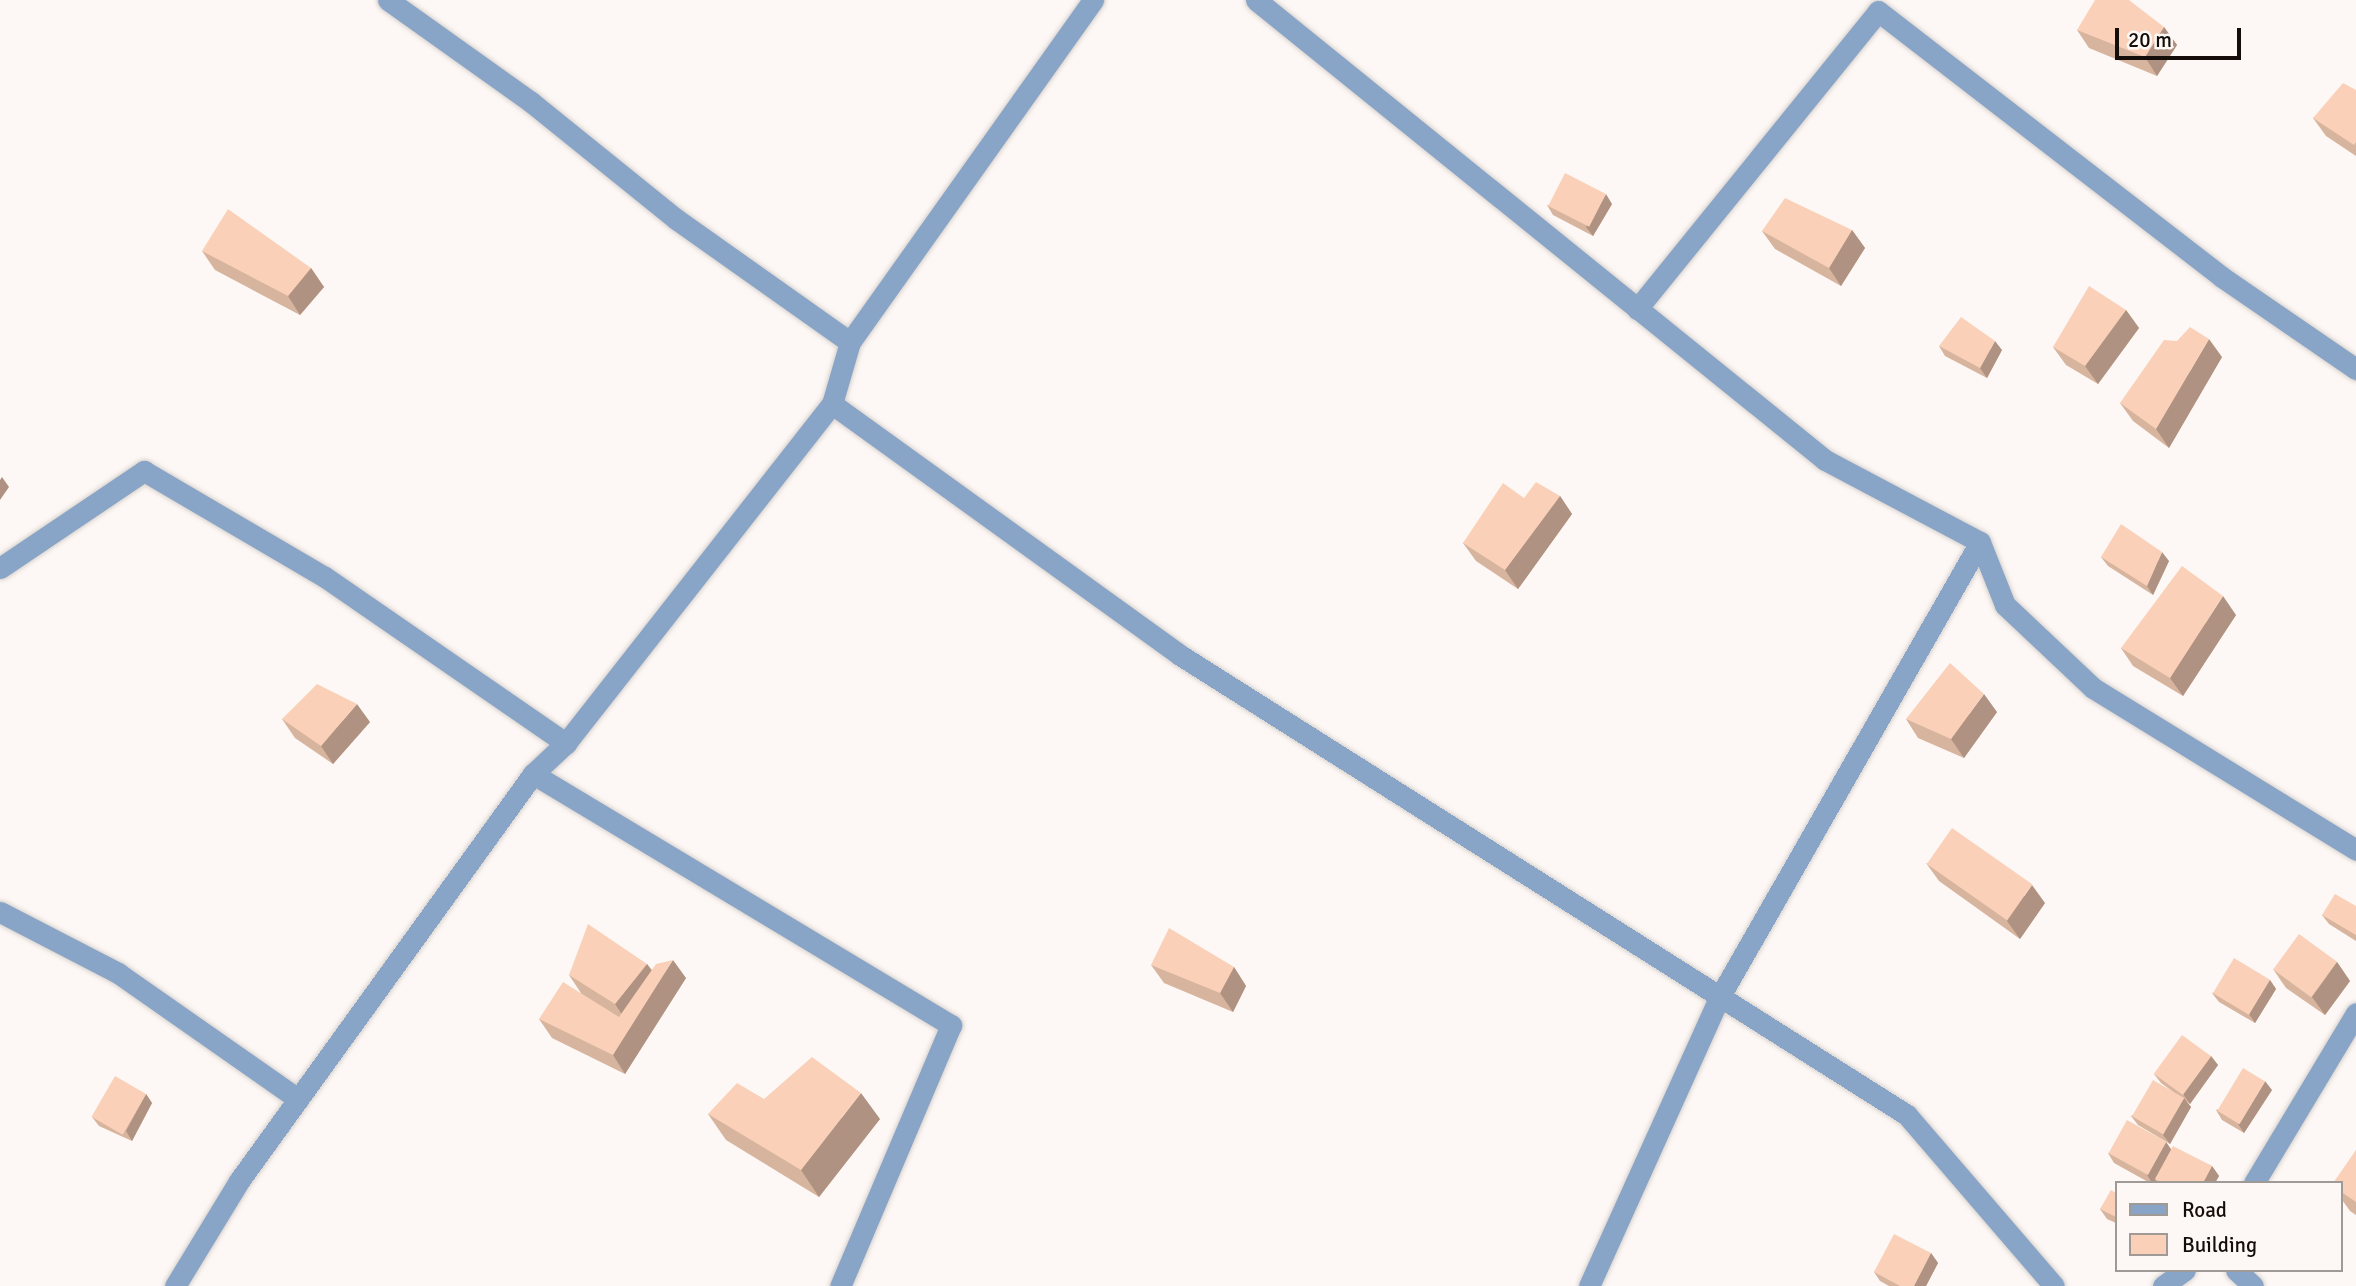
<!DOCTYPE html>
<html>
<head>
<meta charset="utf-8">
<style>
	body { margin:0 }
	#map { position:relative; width:2356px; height:1286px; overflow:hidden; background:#fdf8f5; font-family:Signika,sans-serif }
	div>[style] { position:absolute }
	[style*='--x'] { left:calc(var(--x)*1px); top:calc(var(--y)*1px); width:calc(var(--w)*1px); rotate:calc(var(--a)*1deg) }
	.roads { filter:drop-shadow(0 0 2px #d8d2cf) drop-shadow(0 0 2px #d8d2cf) }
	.minor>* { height:21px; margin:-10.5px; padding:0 10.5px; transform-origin:10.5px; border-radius:10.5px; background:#88a4c6 }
	.wall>* { inset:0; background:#d7b49e }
	.shaded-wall>* { inset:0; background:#af9281 }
	.building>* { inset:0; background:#fad1b8; transform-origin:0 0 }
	span { translate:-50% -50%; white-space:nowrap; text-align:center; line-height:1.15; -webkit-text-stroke:5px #fdf8f5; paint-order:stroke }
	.legend { position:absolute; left:2115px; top:1181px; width:228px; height:91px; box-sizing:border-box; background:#fdf8f5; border:2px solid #a09a97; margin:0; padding:9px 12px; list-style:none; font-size:21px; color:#150d09 }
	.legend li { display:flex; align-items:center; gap:14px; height:35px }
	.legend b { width:35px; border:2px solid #a09a97 }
	.scale { position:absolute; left:2115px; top:28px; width:126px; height:32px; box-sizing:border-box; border:4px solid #150d09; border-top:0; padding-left:9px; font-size:21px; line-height:24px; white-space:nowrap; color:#150d09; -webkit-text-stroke:5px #fdf8f5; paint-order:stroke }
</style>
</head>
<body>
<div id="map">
	<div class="roads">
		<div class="minor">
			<i style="--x:388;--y:0;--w:176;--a:35.5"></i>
			<i style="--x:531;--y:102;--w:186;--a:38.9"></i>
			<i style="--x:676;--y:219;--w:213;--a:35.3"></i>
			<i style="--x:1256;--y:0;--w:732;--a:38.95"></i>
			<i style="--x:1825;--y:460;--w:175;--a:27.9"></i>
			<i style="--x:1980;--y:542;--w:68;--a:68.4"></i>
			<i style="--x:2005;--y:605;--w:121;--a:43.3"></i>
			<i style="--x:2093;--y:688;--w:309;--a:31.6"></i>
			<i style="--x:1637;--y:309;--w:383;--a:-51"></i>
			<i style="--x:1878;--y:11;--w:435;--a:37.7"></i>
			<i style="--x:2222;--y:277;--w:163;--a:34.5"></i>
			<i style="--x:832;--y:404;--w:429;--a:35.8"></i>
			<i style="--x:1180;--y:655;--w:860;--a:32.32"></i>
			<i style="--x:1907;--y:1115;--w:225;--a:49.3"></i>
			<i style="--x:0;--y:568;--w:174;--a:-34"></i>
			<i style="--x:144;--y:471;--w:210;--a:30.4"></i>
			<i style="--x:325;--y:577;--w:293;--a:34.6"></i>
			<i style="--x:533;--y:774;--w:488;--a:31"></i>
			<i style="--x:951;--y:1025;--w:284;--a:113"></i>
			<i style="--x:0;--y:912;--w:133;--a:27.3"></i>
			<i style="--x:118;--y:973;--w:220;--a:35"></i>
			<i style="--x:2254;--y:1183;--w:198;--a:-59"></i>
			<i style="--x:2236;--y:1270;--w:23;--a:43"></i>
			<i style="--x:175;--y:1286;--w:123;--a:-58.6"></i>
			<i style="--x:239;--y:1181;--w:502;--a:-54.16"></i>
			<i style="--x:533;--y:774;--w:45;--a:-43.2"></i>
			<i style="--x:566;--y:743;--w:431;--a:-51.9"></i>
			<i style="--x:832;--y:404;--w:65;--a:-73.8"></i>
			<i style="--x:850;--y:342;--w:420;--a:-54.6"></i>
			<i style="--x:1589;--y:1286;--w:316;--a:-65.7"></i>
			<i style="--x:1719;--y:998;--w:525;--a:-60.21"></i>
			<i style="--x:2163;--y:1286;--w:27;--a:-36"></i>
		</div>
	</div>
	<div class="wall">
		<i style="clip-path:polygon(2164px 27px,2177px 45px,2157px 76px,2089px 48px,2077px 30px)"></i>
		<i style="clip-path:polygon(2356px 90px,2356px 156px,2326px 136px,2313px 118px)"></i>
		<i style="clip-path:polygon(1612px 204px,1593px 236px,1553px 215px,1547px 205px)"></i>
		<i style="clip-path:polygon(1852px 230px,1865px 248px,1841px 286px,1775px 249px,1762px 231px)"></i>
		<i style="clip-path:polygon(202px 251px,311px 268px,324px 287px,300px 315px,215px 270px)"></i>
		<i style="clip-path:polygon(2126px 310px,2139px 328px,2098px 384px,2066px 365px,2053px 347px)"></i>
		<i style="clip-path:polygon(1939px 346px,2002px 350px,1987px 378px,1945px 356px)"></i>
		<i style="clip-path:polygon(2222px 357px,2169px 448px,2133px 421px,2120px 403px)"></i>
		<i style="clip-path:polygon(1560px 496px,1572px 514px,1518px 589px,1476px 561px,1463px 543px,1524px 498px)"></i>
		<i style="clip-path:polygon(2101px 557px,2169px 561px,2153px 595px,2108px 566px)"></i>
		<i style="clip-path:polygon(2236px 615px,2183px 696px,2133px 666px,2121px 648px)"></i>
		<i style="clip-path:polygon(1997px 712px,1964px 758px,1918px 738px,1906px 719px)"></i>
		<i style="clip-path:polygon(282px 719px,370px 722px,333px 764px,295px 738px)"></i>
		<i style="clip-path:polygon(1926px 863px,2045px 903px,2020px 939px,1939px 881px)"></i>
		<i style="clip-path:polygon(2356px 906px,2356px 941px,2329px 924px,2322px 915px)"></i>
		<i style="clip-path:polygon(2337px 962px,2350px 981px,2325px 1015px,2286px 988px,2273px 969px)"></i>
		<i style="clip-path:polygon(647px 964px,652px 970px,686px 978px,625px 1074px,552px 1038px,539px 1019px,581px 993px,569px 975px)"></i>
		<i style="clip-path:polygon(1151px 965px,1234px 967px,1246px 986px,1233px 1012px,1164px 983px)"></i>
		<i style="clip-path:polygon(2270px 980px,2276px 989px,2255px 1023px,2219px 1002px,2212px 993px)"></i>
		<i style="clip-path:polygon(2211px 1056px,2218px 1065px,2190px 1104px,2186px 1101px,2191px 1107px,2170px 1144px,2138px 1125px,2131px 1116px,2172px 1091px,2161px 1083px,2154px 1074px)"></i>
		<i style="clip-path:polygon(2272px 1090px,2244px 1133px,2222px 1120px,2216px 1110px)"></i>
		<i style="clip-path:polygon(146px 1094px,152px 1103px,132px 1141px,99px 1126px,92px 1117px)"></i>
		<i style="clip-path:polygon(708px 1114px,880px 1119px,819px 1197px,726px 1140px)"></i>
		<i style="clip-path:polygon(2166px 1142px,2171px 1149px,2212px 1166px,2219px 1176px,2215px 1183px,2157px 1183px,2156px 1181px,2155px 1183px,2150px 1183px,2114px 1163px,2108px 1153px)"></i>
		<i style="clip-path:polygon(2356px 1150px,2356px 1215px,2350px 1211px,2340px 1197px,2340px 1183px)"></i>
		<i style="clip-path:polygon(2116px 1193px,2116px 1223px,2107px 1219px,2100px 1209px)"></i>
		<i style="clip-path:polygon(1931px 1253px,1938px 1263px,1926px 1286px,1889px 1286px,1880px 1281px,1874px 1272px)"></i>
	</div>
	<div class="shaded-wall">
		<i style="clip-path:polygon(2164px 27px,2177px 45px,2157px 76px,2145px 57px)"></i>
		<i style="clip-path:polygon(1606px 194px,1612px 204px,1593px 236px,1586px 227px)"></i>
		<i style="clip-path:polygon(1852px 230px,1865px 248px,1841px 286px,1829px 268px)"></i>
		<i style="clip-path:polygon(311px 268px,324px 287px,300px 315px,288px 296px)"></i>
		<i style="clip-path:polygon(2126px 310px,2139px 328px,2098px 384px,2085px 366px)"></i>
		<i style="clip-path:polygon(2209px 339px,2222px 357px,2169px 448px,2156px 429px)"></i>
		<i style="clip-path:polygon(1995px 341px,2002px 350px,1987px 378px,1980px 368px)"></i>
		<i style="clip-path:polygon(2px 477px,9px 487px,0 500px,0 480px)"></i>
		<i style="clip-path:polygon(1560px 496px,1572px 514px,1518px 589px,1505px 570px)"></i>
		<i style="clip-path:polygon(2162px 552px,2169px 561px,2153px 595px,2147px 586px)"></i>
		<i style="clip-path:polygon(2223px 596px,2236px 615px,2183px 696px,2170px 678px)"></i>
		<i style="clip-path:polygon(1984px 694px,1997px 712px,1964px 758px,1951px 739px)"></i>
		<i style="clip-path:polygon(357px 704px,370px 722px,333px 764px,321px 746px)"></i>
		<i style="clip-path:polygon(2032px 885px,2045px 903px,2020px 939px,2007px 921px)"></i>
		<i style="clip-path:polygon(673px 960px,686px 978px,625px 1074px,613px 1055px,627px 1022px,615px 1004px,647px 964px,659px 981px)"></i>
		<i style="clip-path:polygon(2337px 962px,2350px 981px,2325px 1015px,2312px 997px)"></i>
		<i style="clip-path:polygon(1234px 967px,1246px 986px,1233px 1012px,1220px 993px)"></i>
		<i style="clip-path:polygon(2270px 980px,2276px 989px,2255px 1023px,2249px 1014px)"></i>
		<i style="clip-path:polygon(2211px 1056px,2218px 1065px,2190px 1104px,2183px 1094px)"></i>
		<i style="clip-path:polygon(2265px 1081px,2272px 1090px,2244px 1133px,2238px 1124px)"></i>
		<i style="clip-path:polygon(861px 1093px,880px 1119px,819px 1197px,801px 1170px)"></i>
		<i style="clip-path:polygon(146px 1094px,152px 1103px,132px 1141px,126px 1131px)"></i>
		<i style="clip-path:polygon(2184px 1098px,2191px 1107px,2170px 1144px,2163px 1135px)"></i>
		<i style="clip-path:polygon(2166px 1142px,2172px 1151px,2155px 1179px,2156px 1181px,2155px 1183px,2152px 1183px,2147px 1175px)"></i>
		<i style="clip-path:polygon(2212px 1166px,2219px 1176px,2215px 1183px,2203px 1183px)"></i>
		<i style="clip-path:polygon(1931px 1253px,1938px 1263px,1926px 1286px,1914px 1286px)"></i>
	</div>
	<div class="building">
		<i style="clip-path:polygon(2095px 0,2129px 0,2164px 27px,2145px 57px,2077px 30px)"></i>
		<i style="clip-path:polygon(2343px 83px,2356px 90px,2356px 142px,2354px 145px,2313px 118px)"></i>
		<i style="left:1565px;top:173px;width:46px;height:37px;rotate:27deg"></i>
		<i style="clip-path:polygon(1785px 198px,1852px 230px,1829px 268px,1762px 231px)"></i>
		<i style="clip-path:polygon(228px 209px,311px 268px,288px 296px,202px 251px)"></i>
		<i style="clip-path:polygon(2089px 286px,2126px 310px,2085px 366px,2053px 347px)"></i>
		<i style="clip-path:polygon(1961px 317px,1995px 341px,1980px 368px,1939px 346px)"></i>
		<i style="clip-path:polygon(2190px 327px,2209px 339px,2156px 429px,2120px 403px,2164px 340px,2177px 341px)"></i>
		<i style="clip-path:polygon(1536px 482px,1560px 496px,1505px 570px,1463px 543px,1503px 483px,1524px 498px)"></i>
		<i style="clip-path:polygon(2121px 524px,2162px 552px,2147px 586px,2101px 557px)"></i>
		<i style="clip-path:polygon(2182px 566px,2223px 596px,2170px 678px,2121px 648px)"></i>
		<i style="clip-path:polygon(1950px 663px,1984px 694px,1951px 739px,1906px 719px)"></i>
		<i style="clip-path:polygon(317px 684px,357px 704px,321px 746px,282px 719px)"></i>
		<i style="left:1952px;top:828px;width:98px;height:44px;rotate:35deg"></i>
		<i style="clip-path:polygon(2335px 894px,2356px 906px,2356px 935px,2322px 915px)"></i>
		<i style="clip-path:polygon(588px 924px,647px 964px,615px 1004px,569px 975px)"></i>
		<i style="clip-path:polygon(1169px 928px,1234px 967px,1220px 993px,1151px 965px)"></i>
		<i style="left:2299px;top:934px;width:47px;height:44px;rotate:36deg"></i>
		<i style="left:2234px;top:958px;width:42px;height:41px;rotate:31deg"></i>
		<i style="clip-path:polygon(673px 960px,613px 1055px,539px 1019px,563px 982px,619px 1017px,656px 964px)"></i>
		<i style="left:2182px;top:1035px;width:36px;height:48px;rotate:36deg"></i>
		<i style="clip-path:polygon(812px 1057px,861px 1093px,801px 1170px,708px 1114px,737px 1083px,764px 1099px)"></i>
		<i style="left:2243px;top:1068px;width:26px;height:50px;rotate:31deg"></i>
		<i style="left:115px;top:1076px;width:36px;height:47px;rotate:30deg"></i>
		<i style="left:2153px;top:1080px;width:36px;height:42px;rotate:30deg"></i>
		<i style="left:2127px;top:1120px;width:45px;height:38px;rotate:29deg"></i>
		<i style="clip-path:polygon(2173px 1146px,2212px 1166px,2203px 1183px,2162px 1183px,2155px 1179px)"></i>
		<i style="clip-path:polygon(2356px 1150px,2356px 1202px,2340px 1191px,2340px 1183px,2333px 1183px)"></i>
		<i style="clip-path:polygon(2111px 1190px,2116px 1193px,2116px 1217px,2100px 1209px)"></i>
		<i style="clip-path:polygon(1894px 1234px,1931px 1253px,1914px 1286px,1900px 1286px,1874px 1272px)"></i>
	</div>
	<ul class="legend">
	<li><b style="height:9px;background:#88a4c6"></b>Road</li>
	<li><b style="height:19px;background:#fad1b8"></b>Building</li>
	</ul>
	<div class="scale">20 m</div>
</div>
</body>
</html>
